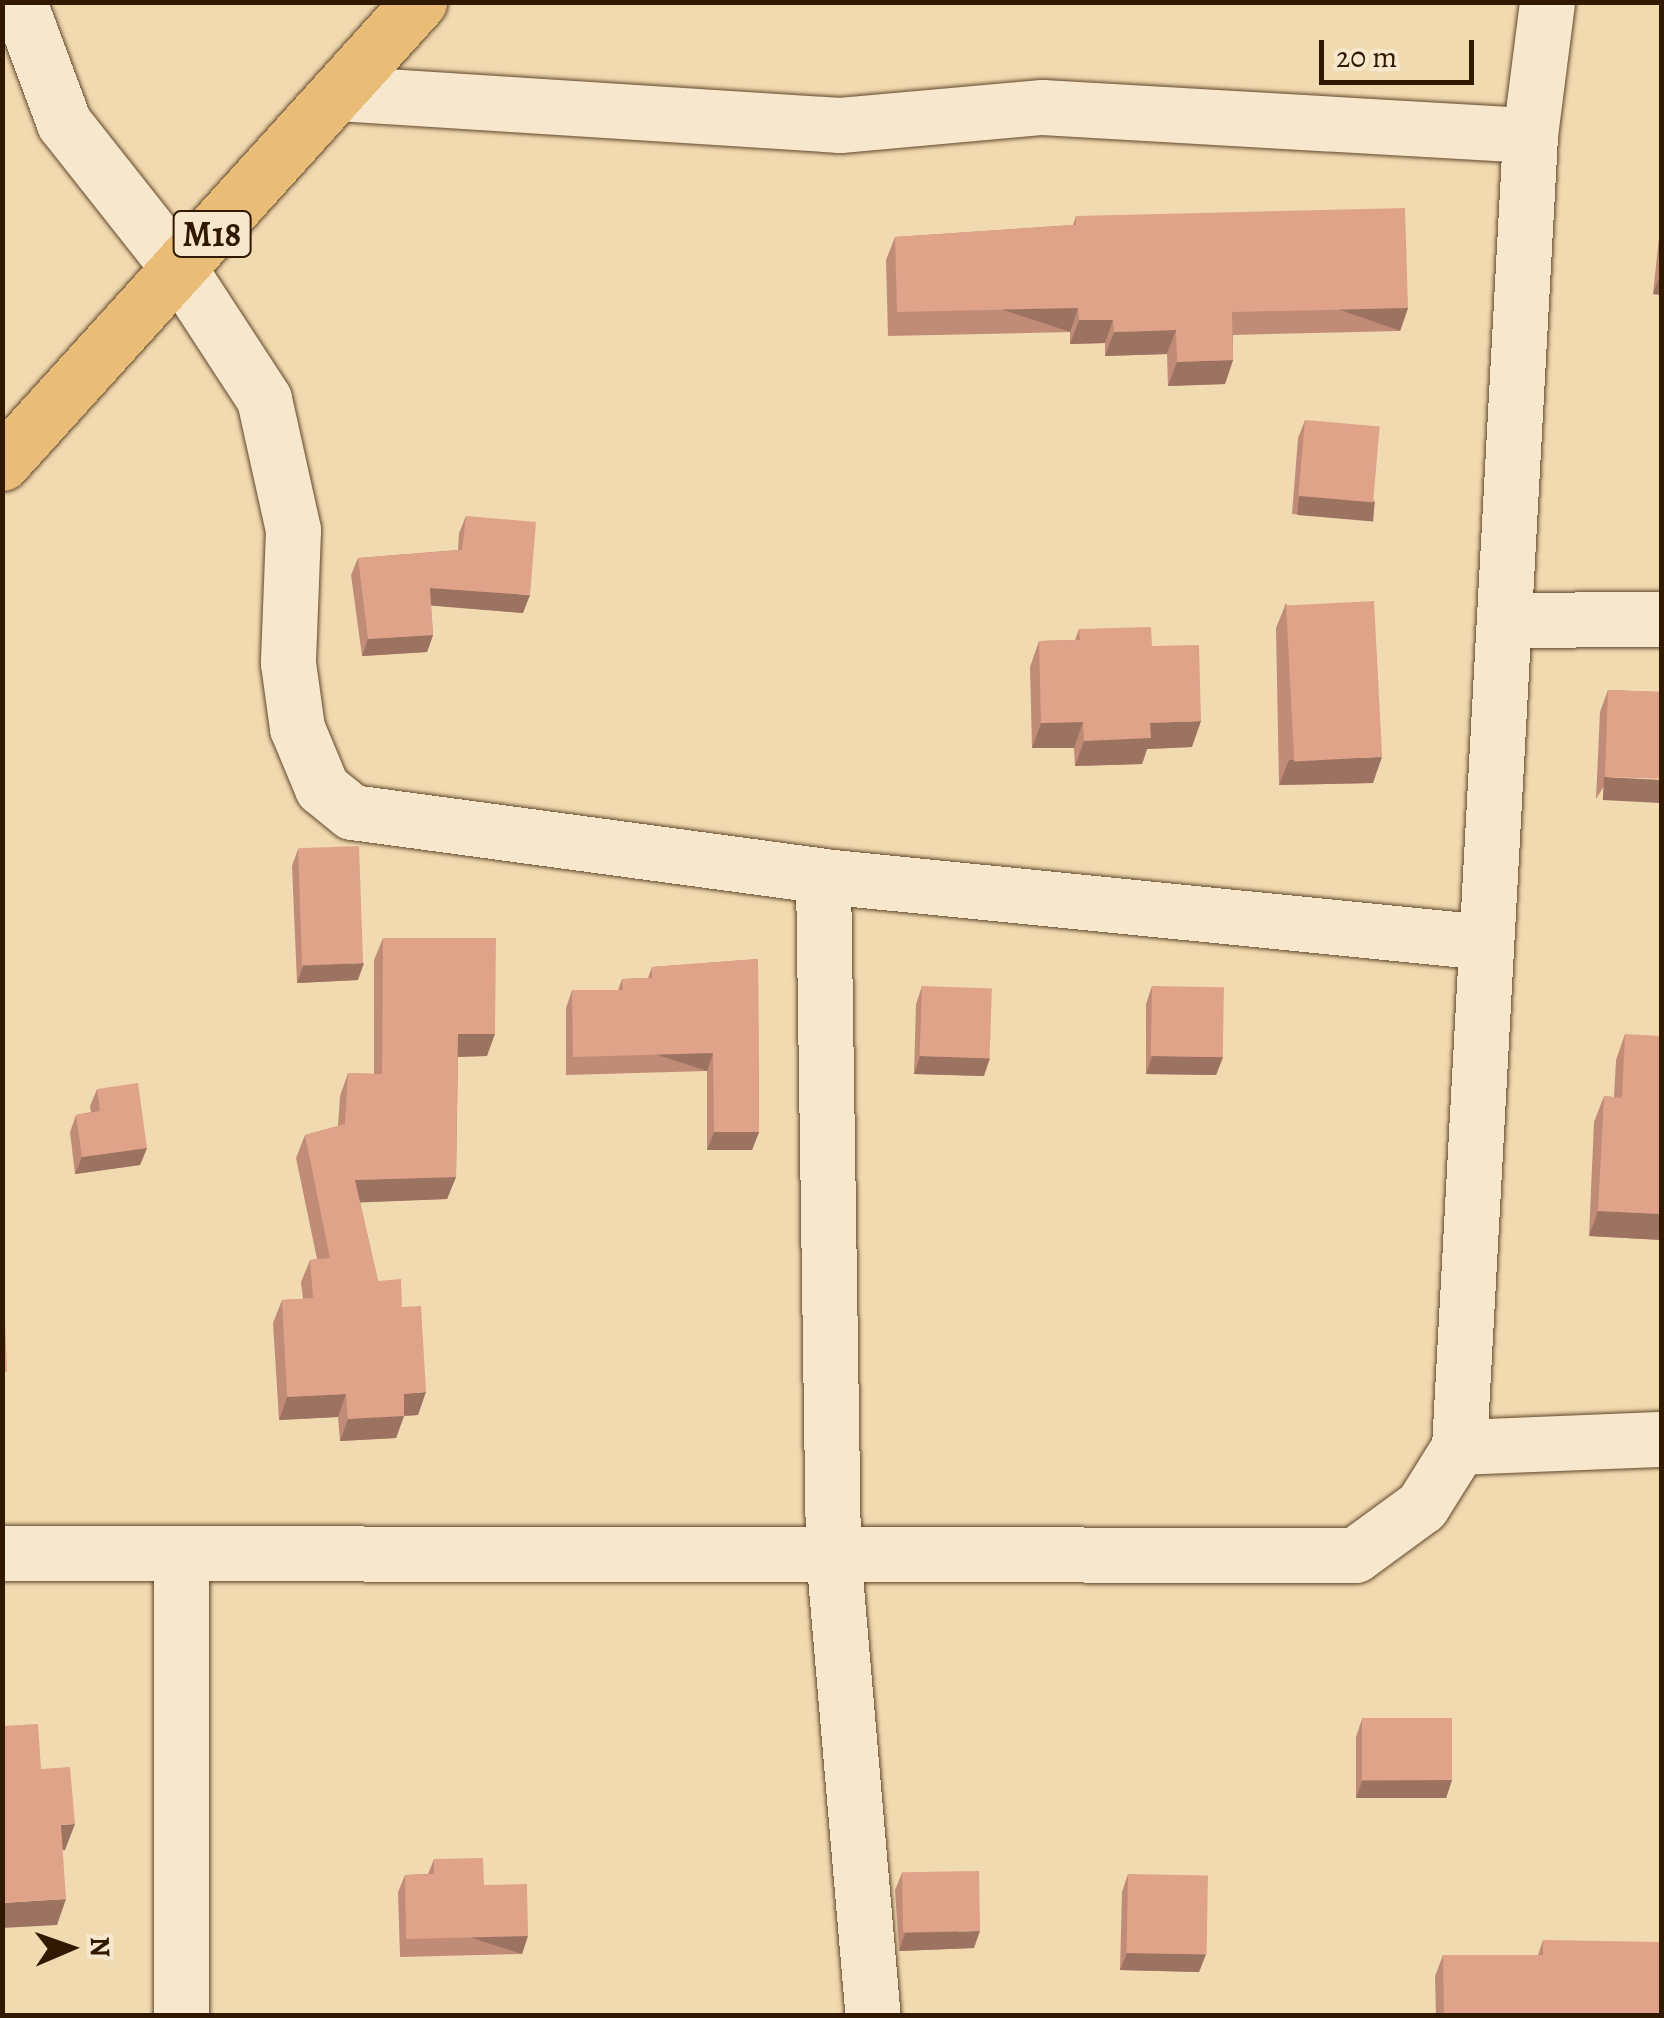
<!DOCTYPE html>
<html>
<head>
<meta charset="utf-8">
<style>
	body { margin:0 }
	#map { position:relative; width:1664px; height:2018px; overflow:hidden; background:#f2dab0; font-family:Alegreya,serif }
	div>[style] { position:absolute }
	[style*='--x'] { left:calc(var(--x)*1px); top:calc(var(--y)*1px); width:calc(var(--w)*1px); rotate:calc(var(--a)*1deg) }
	.roads { filter:drop-shadow(0 0 2px #61482c) drop-shadow(0 0 2px #61482c) }
	.minor>* { height:55px; margin:-27.5px; padding:0 27.5px; transform-origin:27.5px; border-radius:27.5px; background:#f7e7cc }
	.major>* { height:55px; margin:-27.5px; padding:0 27.5px; transform-origin:27.5px; border-radius:27.5px; background:#e9bd78 }
	.wall>* { inset:0; background:#c08c77 }
	.shaded-wall>* { inset:0; background:#9c7261; transform-origin:0 0 }
	.building>* { inset:0; background:#dfa38a; transform-origin:0 0 }
	span { translate:-50% -50%; white-space:nowrap; text-align:center; line-height:1.15; -webkit-text-stroke:9px #f7e7cc; paint-order:stroke }
	.shield-label span { padding:2px 8px; background:#f7e7cc; border:2px solid; border-radius:8px; -webkit-text-stroke-width:0 }
	.shield-label { font-size:35px; color:#311800; font-weight:700 }
	.frame { position:absolute; inset:0; border:5px solid #311800; pointer-events:none }
	.north { position:absolute; left:20px; top:1898px; width:100px; height:100px; -webkit-text-stroke:8px #f7e7cc; paint-order:stroke; rotate:88deg; font-size:28px; font-weight:700; line-height:40px; text-align:center; color:#311800 }
	.north::after { content:''; display:block; margin:auto; width:35px; height:45px; background:#311800; clip-path:polygon(50% 0,100% 100%,50% 72%,0 100%) }
	.scale { position:absolute; left:1319px; top:40px; width:155px; height:45px; box-sizing:border-box; border:5px solid #311800; border-top:0; padding-left:12px; font-size:30px; line-height:35px; white-space:nowrap; color:#311800; -webkit-text-stroke:8px #f7e7cc; paint-order:stroke }
</style>
</head>
<body>
<div id="map">
	<div class="roads">
		<div class="minor">
			<i style="--x:19;--y:2;--w:129;--a:69.6"></i>
			<i style="--x:64;--y:123;--w:187;--a:51.7"></i>
			<i style="--x:180;--y:270;--w:154;--a:56.9"></i>
			<i style="--x:264;--y:399;--w:134;--a:77.5"></i>
			<i style="--x:293;--y:530;--w:133;--a:92.2"></i>
			<i style="--x:288;--y:663;--w:66;--a:82.1"></i>
			<i style="--x:297;--y:728;--w:65;--a:67.4"></i>
			<i style="--x:322;--y:788;--w:38;--a:39"></i>
			<i style="--x:352;--y:812;--w:475;--a:7.7"></i>
			<i style="--x:823;--y:876;--w:665;--a:5.69"></i>
			<i style="--x:338;--y:93;--w:503;--a:3.65"></i>
			<i style="--x:840;--y:125;--w:203;--a:-5.1"></i>
			<i style="--x:1042;--y:107;--w:489;--a:3.3"></i>
			<i style="--x:1504;--y:620;--w:158;--a:-0.4"></i>
			<i style="--x:823;--y:876;--w:677;--a:89.15"></i>
			<i style="--x:833;--y:1553;--w:465;--a:85.1"></i>
			<i style="--x:1459;--y:1447;--w:203;--a:-2.3"></i>
			<i style="--x:2;--y:1553;--w:1353;--a:0.08"></i>
			<i style="--x:1355;--y:1555;--w:83;--a:-36.2"></i>
			<i style="--x:1422;--y:1506;--w:70;--a:-57.9"></i>
			<i style="--x:1459;--y:1447;--w:1314;--a:-86.9"></i>
			<i style="--x:1530;--y:135;--w:134;--a:-82.7"></i>
			<i style="--x:181;--y:2016;--w:457;--a:-90"></i>
		</div>
		<div class="major">
			<i style="--x:2;--y:463;--w:622;--a:-47.87"></i>
		</div>
	</div>
	<div class="wall">
		<i style="clip-path:polygon(1662px 209px,1662px 295px,1653px 294px)"></i>
		<i style="clip-path:polygon(1076px 216px,1408px 308px,1400px 331px,1233px 335px,1233px 360px,1225px 384px,1168px 386px,1167px 354px,1105px 356px,1105px 343px,1070px 344px,1070px 332px,888px 336px,886px 260px,895px 237px,1073px 225px)"></i>
		<i style="clip-path:polygon(1305px 420px,1375px 502px,1368px 520px,1292px 514px,1298px 438px)"></i>
		<i style="clip-path:polygon(466px 516px,523px 613px,431px 605px,433px 635px,427px 652px,362px 656px,351px 575px,358px 558px,458px 550px,459px 533px)"></i>
		<i style="clip-path:polygon(1286px 603px,1373px 783px,1279px 785px,1276px 628px)"></i>
		<i style="clip-path:polygon(1079px 629px,1152px 646px,1192px 747px,1147px 749px,1142px 764px,1075px 766px,1074px 748px,1032px 748px,1030px 667px,1039px 641px,1075px 640px)"></i>
		<i style="clip-path:polygon(1608px 690px,1662px 692px,1596px 799px,1600px 712px)"></i>
		<i style="clip-path:polygon(298px 849px,358px 980px,297px 983px,292px 866px)"></i>
		<i style="clip-path:polygon(383px 938px,487px 1056px,458px 1057px,456px 1177px,447px 1199px,360px 1202px,378px 1281px,402px 1307px,418px 1415px,404px 1416px,396px 1438px,340px 1441px,338px 1417px,279px 1420px,273px 1323px,282px 1300px,303px 1299px,301px 1282px,310px 1260px,317px 1259px,296px 1158px,305px 1135px,338px 1126px,340px 1096px,348px 1073px,374px 1074px,374px 960px)"></i>
		<i style="clip-path:polygon(758px 959px,759px 1132px,752px 1150px,707px 1150px,707px 1071px,566px 1075px,566px 1008px,572px 990px,618px 990px,622px 979px,648px 978px,652px 967px)"></i>
		<i style="clip-path:polygon(922px 986px,984px 1076px,914px 1074px,916px 1004px)"></i>
		<i style="clip-path:polygon(1152px 986px,1223px 1057px,1216px 1075px,1146px 1074px,1146px 1004px)"></i>
		<i style="clip-path:polygon(1625px 1034px,1662px 1240px,1589px 1236px,1594px 1122px,1604px 1096px,1614px 1097px,1616px 1060px)"></i>
		<i style="clip-path:polygon(97px 1089px,147px 1148px,140px 1165px,75px 1174px,70px 1132px,76px 1115px,91px 1112px,90px 1106px)"></i>
		<i style="clip-path:polygon(1362px 1719px,1452px 1780px,1446px 1798px,1356px 1798px,1356px 1737px)"></i>
		<i style="clip-path:polygon(434px 1859px,484px 1885px,522px 1954px,400px 1957px,398px 1892px,405px 1875px,428px 1874px)"></i>
		<i style="clip-path:polygon(902px 1873px,974px 1948px,899px 1951px,895px 1890px)"></i>
		<i style="clip-path:polygon(1128px 1874px,1206px 1954px,1199px 1972px,1120px 1970px,1122px 1892px)"></i>
		<i style="clip-path:polygon(1543px 1940px,1662px 2016px,1436px 2016px,1435px 1976px,1443px 1955px,1538px 1955px)"></i>
	</div>
	<div class="shaded-wall">
		<i style="clip-path:polygon(1661px 273px,1662px 295px,1653px 294px)"></i>
		<i style="left:1078px;top:308px;width:25px;height:181px;rotate:108deg"></i>
		<i style="left:1408px;top:308px;width:24px;height:176px;rotate:109deg"></i>
		<i style="clip-path:polygon(1079px 320px,1113px 320px,1105px 343px,1070px 344px)"></i>
		<i style="clip-path:polygon(1176px 330px,1167px 354px,1105px 356px,1114px 332px)"></i>
		<i style="clip-path:polygon(1233px 360px,1225px 384px,1168px 386px,1177px 362px)"></i>
		<i style="left:1299px;top:496px;width:76px;height:19px;rotate:5deg"></i>
		<i style="clip-path:polygon(430px 588px,530px 595px,523px 613px,423px 605px)"></i>
		<i style="clip-path:polygon(433px 635px,427px 652px,362px 656px,368px 639px)"></i>
		<i style="clip-path:polygon(1201px 721px,1192px 747px,1147px 749px,1142px 764px,1075px 766px,1084px 741px,1150px 723px)"></i>
		<i style="clip-path:polygon(1083px 722px,1074px 748px,1032px 748px,1041px 723px)"></i>
		<i style="clip-path:polygon(1382px 757px,1373px 783px,1279px 785px,1289px 760px)"></i>
		<i style="left:1604px;top:777px;width:58px;height:23px;rotate:3deg"></i>
		<i style="clip-path:polygon(364px 963px,358px 980px,297px 983px,303px 966px)"></i>
		<i style="clip-path:polygon(458px 1034px,495px 1034px,487px 1056px,450px 1057px)"></i>
		<i style="left:713px;top:1053px;width:19px;height:140px;rotate:108deg"></i>
		<i style="clip-path:polygon(920px 1056px,990px 1058px,984px 1076px,914px 1074px)"></i>
		<i style="clip-path:polygon(1152px 1056px,1223px 1057px,1216px 1075px,1146px 1074px)"></i>
		<i style="clip-path:polygon(714px 1132px,759px 1132px,752px 1150px,707px 1150px)"></i>
		<i style="clip-path:polygon(147px 1148px,140px 1165px,75px 1174px,82px 1157px)"></i>
		<i style="clip-path:polygon(456px 1177px,447px 1199px,347px 1203px,355px 1180px)"></i>
		<i style="clip-path:polygon(1598px 1211px,1662px 1214px,1662px 1240px,1589px 1236px)"></i>
		<i style="clip-path:polygon(426px 1392px,418px 1415px,401px 1416px,404px 1416px,396px 1438px,340px 1441px,348px 1419px,404px 1394px)"></i>
		<i style="clip-path:polygon(346px 1394px,338px 1417px,279px 1420px,287px 1397px)"></i>
		<i style="clip-path:polygon(1452px 1780px,1446px 1798px,1356px 1798px,1362px 1781px)"></i>
		<i style="clip-path:polygon(75px 1824px,65px 1850px,52px 1851px,61px 1825px)"></i>
		<i style="clip-path:polygon(66px 1899px,57px 1925px,2px 1928px,2px 1903px)"></i>
		<i style="clip-path:polygon(980px 1931px,974px 1948px,899px 1951px,905px 1933px)"></i>
		<i style="left:528px;top:1936px;width:19px;height:122px;rotate:108deg"></i>
		<i style="clip-path:polygon(1127px 1953px,1206px 1954px,1199px 1972px,1120px 1970px)"></i>
	</div>
	<div class="building">
		<i style="clip-path:polygon(1405px 208px,1408px 308px,1232px 312px,1233px 360px,1177px 362px,1176px 330px,1114px 332px,1113px 320px,1079px 320px,1078px 308px,897px 312px,895px 237px,1076px 225px,1076px 216px)"></i>
		<i style="left:1305px;top:420px;width:75px;height:76px;rotate:5deg"></i>
		<i style="clip-path:polygon(466px 516px,536px 522px,530px 595px,430px 588px,433px 635px,368px 639px,358px 558px,462px 550px)"></i>
		<i style="left:1374px;top:601px;width:156px;height:88px;rotate:87deg"></i>
		<i style="clip-path:polygon(1151px 627px,1152px 646px,1199px 645px,1201px 721px,1150px 723px,1151px 738px,1084px 741px,1083px 722px,1041px 723px,1039px 641px,1080px 640px,1079px 629px)"></i>
		<i style="left:1608px;top:690px;width:54px;height:87px;rotate:2deg"></i>
		<i style="left:359px;top:846px;width:117px;height:61px;rotate:88deg"></i>
		<i style="clip-path:polygon(383px 938px,496px 938px,495px 1034px,458px 1034px,456px 1177px,355px 1180px,378px 1281px,401px 1279px,402px 1307px,421px 1306px,426px 1392px,404px 1394px,404px 1416px,348px 1419px,346px 1394px,287px 1397px,282px 1300px,313px 1298px,310px 1260px,330px 1258px,305px 1135px,345px 1124px,348px 1073px,382px 1074px)"></i>
		<i style="clip-path:polygon(758px 959px,759px 1132px,714px 1132px,713px 1053px,573px 1057px,572px 990px,623px 990px,622px 979px,652px 978px,652px 967px)"></i>
		<i style="left:922px;top:986px;width:70px;height:70px;rotate:2deg"></i>
		<i style="left:1152px;top:986px;width:72px;height:70px;rotate:1deg"></i>
		<i style="clip-path:polygon(1625px 1034px,1662px 1036px,1662px 1214px,1598px 1211px,1604px 1096px,1622px 1098px)"></i>
		<i style="clip-path:polygon(138px 1083px,147px 1148px,82px 1157px,76px 1115px,100px 1111px,97px 1089px)"></i>
		<i style="clip-path:polygon(2px 1318px,5px 1318px,7px 1372px,2px 1372px)"></i>
		<i style="left:1452px;top:1718px;width:62px;height:90px;rotate:90deg"></i>
		<i style="clip-path:polygon(38px 1724px,41px 1769px,70px 1767px,75px 1824px,61px 1825px,66px 1899px,2px 1903px,2px 1726px)"></i>
		<i style="clip-path:polygon(483px 1858px,484px 1885px,527px 1884px,528px 1936px,406px 1939px,405px 1875px,434px 1874px,434px 1859px)"></i>
		<i style="left:979px;top:1871px;width:60px;height:77px;rotate:89deg"></i>
		<i style="left:1128px;top:1874px;width:80px;height:79px;rotate:1deg"></i>
		<i style="clip-path:polygon(1543px 1940px,1662px 1942px,1662px 2016px,1444px 2016px,1443px 1955px,1543px 1955px)"></i>
	</div>
	<div class="shield-label">
		<span style="left:212px;top:234px">M18</span>
	</div>
	<div class="frame"></div>
	<div class="north">N</div>
	<div class="scale">20 m</div>
</div>
</body>
</html>
